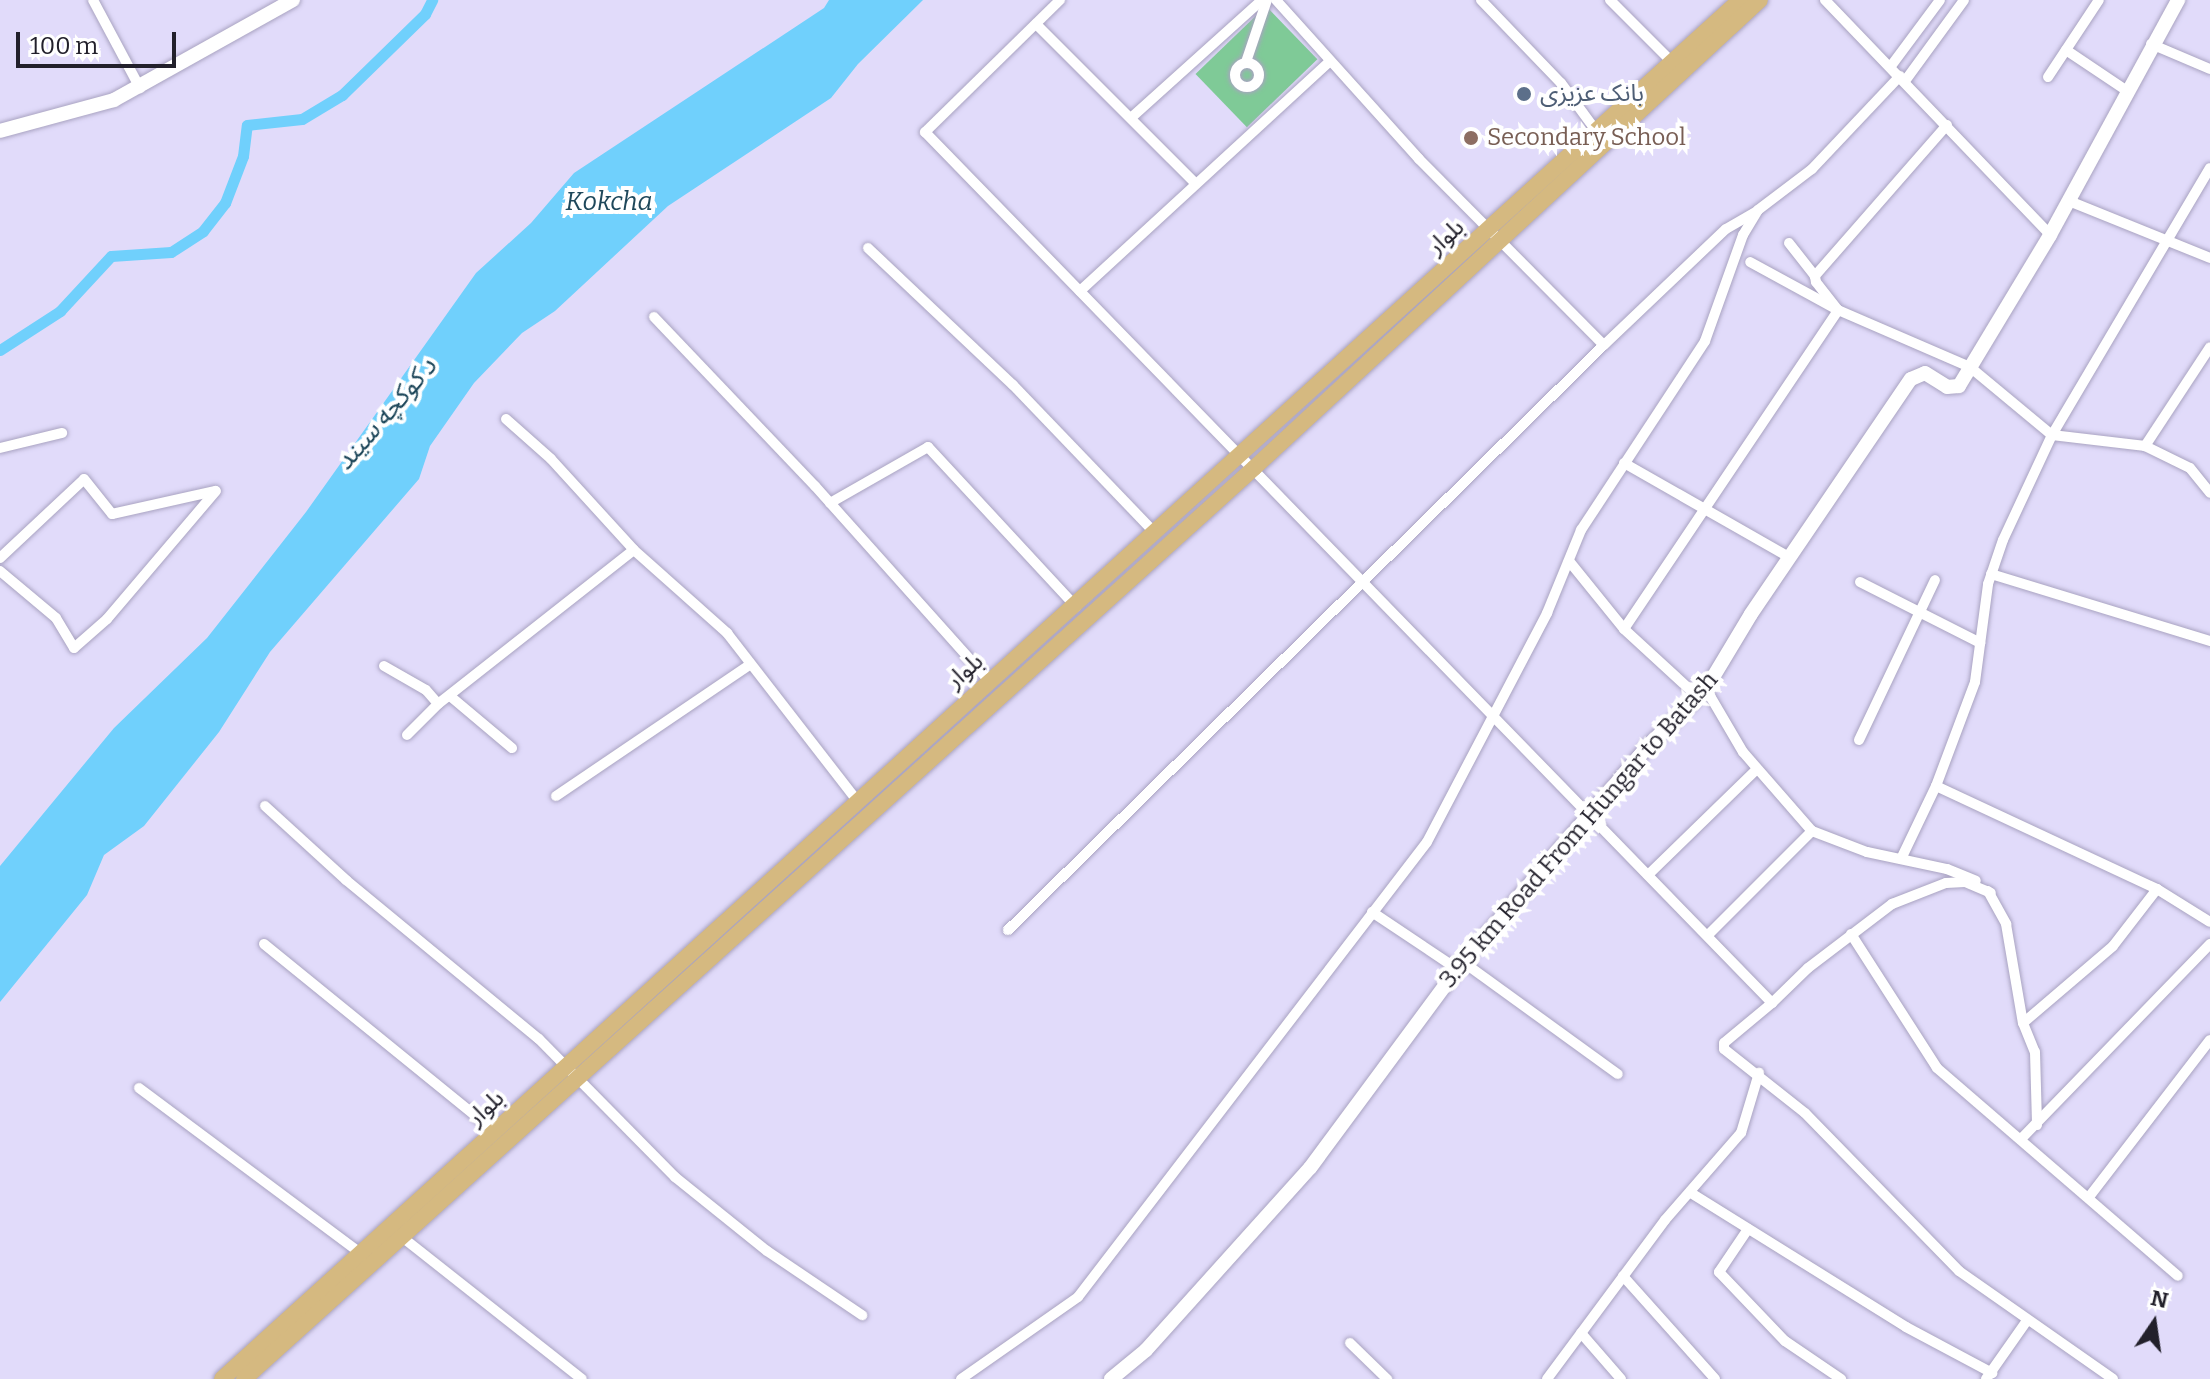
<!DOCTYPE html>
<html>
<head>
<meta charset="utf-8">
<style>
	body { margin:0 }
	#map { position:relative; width:2210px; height:1379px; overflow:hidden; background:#e1dbfa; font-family:Bitter,"Noto Sans Arabic",serif }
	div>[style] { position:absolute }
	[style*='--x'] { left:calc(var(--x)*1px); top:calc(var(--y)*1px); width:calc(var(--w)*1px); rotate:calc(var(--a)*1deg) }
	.green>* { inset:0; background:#7fca97; transform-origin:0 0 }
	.water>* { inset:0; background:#70d0fc }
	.canal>* { height:11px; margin:-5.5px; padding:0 5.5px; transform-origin:5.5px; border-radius:5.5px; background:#70d0fc }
	.roads { filter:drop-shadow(0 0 2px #a9a3c1) drop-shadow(0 0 2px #a9a3c1) }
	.street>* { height:10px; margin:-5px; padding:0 5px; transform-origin:5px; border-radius:5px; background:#fff }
	.street>.ring { margin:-5px; padding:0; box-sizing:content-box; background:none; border:10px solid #fff; border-radius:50% }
	.secondary>* { height:14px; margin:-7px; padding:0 7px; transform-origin:7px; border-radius:7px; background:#fff }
	.primary>* { height:16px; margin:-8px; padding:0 8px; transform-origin:8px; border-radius:8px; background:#d5b980 }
	.dots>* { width:22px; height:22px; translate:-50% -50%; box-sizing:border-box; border:4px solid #fff; border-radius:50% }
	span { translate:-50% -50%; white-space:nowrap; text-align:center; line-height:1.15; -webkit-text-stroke:8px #fff; paint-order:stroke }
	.service-label { font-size:24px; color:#4e5e75 }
	.left { translate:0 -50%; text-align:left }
	.education-label { font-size:24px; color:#785e54 }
	.street-label { font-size:24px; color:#22202b }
	.water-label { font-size:26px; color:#1f485b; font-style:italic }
	.north { position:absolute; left:2114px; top:1283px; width:80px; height:80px; -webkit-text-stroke:6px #fff; paint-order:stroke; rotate:13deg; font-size:22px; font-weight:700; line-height:32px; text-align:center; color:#22202b }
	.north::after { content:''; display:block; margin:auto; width:28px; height:36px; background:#22202b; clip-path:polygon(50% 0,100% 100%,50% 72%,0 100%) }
	.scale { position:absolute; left:16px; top:32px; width:160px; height:36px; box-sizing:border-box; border:4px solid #22202b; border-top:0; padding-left:10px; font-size:24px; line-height:28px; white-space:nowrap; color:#22202b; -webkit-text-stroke:6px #fff; paint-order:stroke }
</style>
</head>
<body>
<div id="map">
	<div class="green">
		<i style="left:1266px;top:6px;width:74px;height:98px;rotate:46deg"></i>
	</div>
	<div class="water">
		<i style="clip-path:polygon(829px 0,923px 0,858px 64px,831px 98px,668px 206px,555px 311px,522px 333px,474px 383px,430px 446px,419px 479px,270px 652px,219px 732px,144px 826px,104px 855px,87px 895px,0 1002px,0 866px,114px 728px,207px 638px,306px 512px,476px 273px,531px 223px,574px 173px,824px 8px)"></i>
	</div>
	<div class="canal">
		<i style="--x:0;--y:350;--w:72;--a:-33"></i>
		<i style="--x:60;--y:311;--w:75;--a:-47.2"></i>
		<i style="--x:111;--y:256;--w:60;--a:-3.8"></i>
		<i style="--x:171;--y:252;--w:38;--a:-33"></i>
		<i style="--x:203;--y:231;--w:36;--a:-52"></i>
		<i style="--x:225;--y:203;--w:50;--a:-69"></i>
		<i style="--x:243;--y:156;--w:31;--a:-83"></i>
		<i style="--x:247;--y:125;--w:55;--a:-6.2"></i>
		<i style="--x:302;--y:119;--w:47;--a:-31"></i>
		<i style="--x:342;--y:95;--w:116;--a:-44.3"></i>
		<i style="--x:425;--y:14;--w:16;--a:-63"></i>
	</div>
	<div class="roads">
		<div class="street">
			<i style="--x:93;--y:0;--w:100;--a:61.9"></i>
			<i style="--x:1060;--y:0;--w:189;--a:135.6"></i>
			<i style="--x:925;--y:132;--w:1215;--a:45.8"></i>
			<i style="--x:1772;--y:1003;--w:50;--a:-44.2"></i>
			<i style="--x:1808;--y:968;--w:106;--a:-37.3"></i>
			<i style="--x:1892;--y:904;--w:58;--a:-21.3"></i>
			<i style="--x:1946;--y:883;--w:19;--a:-3"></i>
			<i style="--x:1965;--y:882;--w:28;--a:23"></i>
			<i style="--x:1276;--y:0;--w:214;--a:48"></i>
			<i style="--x:1419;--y:159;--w:262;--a:45.2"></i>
			<i style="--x:1481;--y:0;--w:115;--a:46.1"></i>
			<i style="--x:1561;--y:83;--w:61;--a:53.7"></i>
			<i style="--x:1610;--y:0;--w:88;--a:45"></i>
			<i style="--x:1825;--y:0;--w:325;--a:46.2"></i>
			<i style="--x:1036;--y:24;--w:226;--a:45"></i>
			<i style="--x:2151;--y:44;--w:64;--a:23"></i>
			<i style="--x:2066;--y:50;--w:73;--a:33.9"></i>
			<i style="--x:1246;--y:62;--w:65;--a:-71.3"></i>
			<i class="ring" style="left:1235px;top:63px;width:14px;height:14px"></i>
			<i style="--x:1891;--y:66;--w:82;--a:-53.4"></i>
			<i style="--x:2048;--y:77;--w:92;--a:-56.5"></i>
			<i style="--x:1905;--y:81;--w:100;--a:-53.9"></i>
			<i style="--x:1132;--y:117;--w:175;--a:-42"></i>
			<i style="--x:1947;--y:125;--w:201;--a:131.2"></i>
			<i style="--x:1815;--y:276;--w:6;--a:81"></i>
			<i style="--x:1816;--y:282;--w:36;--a:52"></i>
			<i style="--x:1838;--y:310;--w:144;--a:23.4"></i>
			<i style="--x:1970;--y:367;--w:107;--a:39.7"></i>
			<i style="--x:2052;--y:435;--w:310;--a:-59.4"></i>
			<i style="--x:2069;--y:201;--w:152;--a:22"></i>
			<i style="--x:1789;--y:243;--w:42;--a:51.8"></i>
			<i style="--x:868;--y:248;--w:199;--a:43.4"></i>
			<i style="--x:1013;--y:385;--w:205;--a:46.2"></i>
			<i style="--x:1080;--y:291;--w:340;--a:-42.6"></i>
			<i style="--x:654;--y:317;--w:233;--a:46.4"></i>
			<i style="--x:815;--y:486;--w:263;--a:48.2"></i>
			<i style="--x:506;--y:419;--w:60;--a:41.6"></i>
			<i style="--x:551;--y:459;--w:123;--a:47.6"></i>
			<i style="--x:634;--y:550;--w:125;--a:41.7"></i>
			<i style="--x:727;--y:633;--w:214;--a:52.2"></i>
			<i style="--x:2145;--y:446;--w:50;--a:26.1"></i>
			<i style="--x:2190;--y:468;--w:32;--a:51"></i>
			<i style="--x:0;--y:448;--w:64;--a:-13.6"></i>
			<i style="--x:1624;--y:463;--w:190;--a:29.7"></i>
			<i style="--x:830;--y:503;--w:113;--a:-29.7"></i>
			<i style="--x:928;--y:447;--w:218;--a:47.2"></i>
			<i style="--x:0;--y:558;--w:115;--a:-43.2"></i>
			<i style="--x:84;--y:479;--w:45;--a:51.3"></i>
			<i style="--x:112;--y:514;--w:106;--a:-12.6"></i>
			<i style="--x:1569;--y:561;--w:87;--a:51"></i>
			<i style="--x:1624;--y:629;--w:100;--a:42.6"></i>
			<i style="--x:0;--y:571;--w:73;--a:40"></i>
			<i style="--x:56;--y:618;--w:35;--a:59"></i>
			<i style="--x:74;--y:648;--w:44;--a:-41.3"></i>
			<i style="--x:107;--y:619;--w:168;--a:-49.6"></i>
			<i style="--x:1991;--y:574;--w:229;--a:17"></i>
			<i style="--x:1860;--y:582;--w:135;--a:26.9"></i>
			<i style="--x:1624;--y:629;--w:384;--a:-56.1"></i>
			<i style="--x:1838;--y:310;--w:100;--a:-151.4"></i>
			<i style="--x:384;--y:666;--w:48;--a:29.7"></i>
			<i style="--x:426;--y:690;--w:18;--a:49"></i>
			<i style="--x:1706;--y:689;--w:73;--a:59.6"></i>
			<i style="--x:1743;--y:752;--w:105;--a:48.9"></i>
			<i style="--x:1812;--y:831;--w:59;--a:20.9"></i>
			<i style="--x:1867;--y:852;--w:82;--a:12"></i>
			<i style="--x:1947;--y:869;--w:31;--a:22"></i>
			<i style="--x:450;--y:696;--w:81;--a:40"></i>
			<i style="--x:407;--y:735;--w:44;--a:-45"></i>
			<i style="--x:438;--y:704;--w:249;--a:-38.2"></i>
			<i style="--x:1859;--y:740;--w:177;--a:-64.6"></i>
			<i style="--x:1936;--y:786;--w:244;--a:25"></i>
			<i style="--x:2157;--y:889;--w:62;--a:31.9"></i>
			<i style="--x:556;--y:796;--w:235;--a:-34.1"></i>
			<i style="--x:265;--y:806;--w:110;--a:42.4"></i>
			<i style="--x:346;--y:880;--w:250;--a:39.5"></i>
			<i style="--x:539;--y:1039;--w:194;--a:45.4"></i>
			<i style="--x:675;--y:1177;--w:118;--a:38.8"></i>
			<i style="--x:767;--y:1251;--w:115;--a:34"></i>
			<i style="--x:1901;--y:859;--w:81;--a:-64.4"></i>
			<i style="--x:1936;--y:786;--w:111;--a:-69.4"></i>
			<i style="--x:1975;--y:682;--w:99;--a:-82.4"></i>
			<i style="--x:1988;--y:584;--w:46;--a:-71.2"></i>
			<i style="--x:2003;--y:540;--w:116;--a:-65"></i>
			<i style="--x:2052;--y:435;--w:94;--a:6.7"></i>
			<i style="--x:2145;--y:446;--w:118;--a:-56.7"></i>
			<i style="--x:1648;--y:875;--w:152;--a:-44.2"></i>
			<i style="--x:1988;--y:891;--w:38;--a:61"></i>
			<i style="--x:2006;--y:924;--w:100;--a:80.3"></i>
			<i style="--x:2023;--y:1023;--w:31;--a:68"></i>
			<i style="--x:2035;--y:1052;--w:73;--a:88.4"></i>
			<i style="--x:1372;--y:912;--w:102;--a:33.8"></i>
			<i style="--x:1008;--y:930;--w:835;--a:-44.47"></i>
			<i style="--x:1604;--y:345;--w:168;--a:-43.6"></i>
			<i style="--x:1726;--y:229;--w:36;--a:-30"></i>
			<i style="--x:1851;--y:934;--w:159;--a:57.3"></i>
			<i style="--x:1937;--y:1068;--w:318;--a:40.8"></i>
			<i style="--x:1708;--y:935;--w:147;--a:-45"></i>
			<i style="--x:264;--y:944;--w:298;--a:39.1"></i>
			<i style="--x:1463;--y:962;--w:191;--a:35.9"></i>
			<i style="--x:1772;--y:1003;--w:62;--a:140.2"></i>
			<i style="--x:1724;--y:1043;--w:6;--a:90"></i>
			<i style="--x:1724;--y:1049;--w:103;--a:38.3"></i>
			<i style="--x:1805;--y:1113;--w:221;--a:45.7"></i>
			<i style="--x:1959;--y:1271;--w:188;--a:35"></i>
			<i style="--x:2023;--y:1023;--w:118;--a:-40.5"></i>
			<i style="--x:2113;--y:946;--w:72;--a:-52.3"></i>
			<i style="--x:139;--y:1088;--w:276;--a:36.7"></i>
			<i style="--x:2021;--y:1139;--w:272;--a:-45.9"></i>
			<i style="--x:1691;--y:1193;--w:253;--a:31.9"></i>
			<i style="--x:1906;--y:1327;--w:98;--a:28.1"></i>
			<i style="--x:2089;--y:1197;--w:198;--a:-52.4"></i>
			<i style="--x:1748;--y:1229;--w:52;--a:124"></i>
			<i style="--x:1719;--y:1272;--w:95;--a:46.3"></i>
			<i style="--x:1785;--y:1341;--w:68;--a:34.2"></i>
			<i style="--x:402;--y:1237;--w:229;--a:38.3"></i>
			<i style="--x:1623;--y:1276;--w:138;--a:48.2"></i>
			<i style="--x:1581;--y:1333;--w:61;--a:49"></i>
			<i style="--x:1350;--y:1343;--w:52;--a:44.2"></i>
			<i style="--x:961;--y:1379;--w:143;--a:-35"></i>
			<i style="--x:1078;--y:1297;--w:573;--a:-52.51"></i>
			<i style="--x:1427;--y:842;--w:259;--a:-62.3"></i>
			<i style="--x:1547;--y:613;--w:90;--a:-67.7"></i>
			<i style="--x:1581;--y:530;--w:226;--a:-56.7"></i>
			<i style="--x:1705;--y:341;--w:113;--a:-70.3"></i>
			<i style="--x:1743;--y:235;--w:29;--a:-59"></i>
			<i style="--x:1758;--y:210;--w:68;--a:-37.2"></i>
			<i style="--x:1812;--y:169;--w:128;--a:-46.6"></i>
			<i style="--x:1547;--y:1379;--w:198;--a:-53.4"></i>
			<i style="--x:1665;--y:1220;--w:116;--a:-48.9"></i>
			<i style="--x:1741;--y:1133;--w:63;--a:-73.3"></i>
			<i style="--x:1986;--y:1379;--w:70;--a:-54.9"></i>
		</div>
		<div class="secondary">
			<i style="--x:0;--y:131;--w:118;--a:-15.2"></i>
			<i style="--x:114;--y:100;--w:205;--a:-29.2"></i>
			<i style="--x:1111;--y:1379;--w:45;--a:-39.6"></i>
			<i style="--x:1146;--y:1350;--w:245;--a:-48"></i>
			<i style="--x:1310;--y:1168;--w:247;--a:-53.5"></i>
			<i style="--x:1457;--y:969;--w:298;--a:-49.4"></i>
			<i style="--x:1651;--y:743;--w:77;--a:-44.5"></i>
			<i style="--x:1706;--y:689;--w:87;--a:-59"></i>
			<i style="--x:1751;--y:614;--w:284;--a:-55.8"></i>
			<i style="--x:1911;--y:379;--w:15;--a:-23"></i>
			<i style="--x:1925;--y:373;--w:26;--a:32"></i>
			<i style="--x:1947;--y:387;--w:12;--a:-5"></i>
			<i style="--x:1959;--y:386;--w:176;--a:-58.9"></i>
			<i style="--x:2050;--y:235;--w:268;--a:-61.4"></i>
		</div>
		<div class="primary">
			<i style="--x:222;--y:1379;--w:2051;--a:-42.25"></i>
			<i style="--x:244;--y:1379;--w:1360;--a:-42.05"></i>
			<i style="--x:1254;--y:468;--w:689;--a:-42.77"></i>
		</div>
	</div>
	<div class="dots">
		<i style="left:1524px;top:94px;background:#5c6f8a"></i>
		<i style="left:1471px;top:138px;background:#8d6e63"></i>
	</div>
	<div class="service-label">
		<span class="left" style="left:1540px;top:94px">بانک عزیزی</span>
	</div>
	<div class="education-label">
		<span class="left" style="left:1487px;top:138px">Secondary School</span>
	</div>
	<div class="street-label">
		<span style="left:1446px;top:237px;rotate:-42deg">بلوار</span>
		<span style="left:965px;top:671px;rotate:-41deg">بلوار</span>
		<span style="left:1579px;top:830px;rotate:-49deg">3.95 km Road From Hungar to Batash</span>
		<span style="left:486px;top:1108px;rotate:-42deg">بلوار</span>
	</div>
	<div class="water-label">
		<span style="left:609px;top:202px">Kokcha</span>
		<span style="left:386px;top:414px;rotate:-49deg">د کوکچه سیند</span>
	</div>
	<div class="north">N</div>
	<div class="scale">100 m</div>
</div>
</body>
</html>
